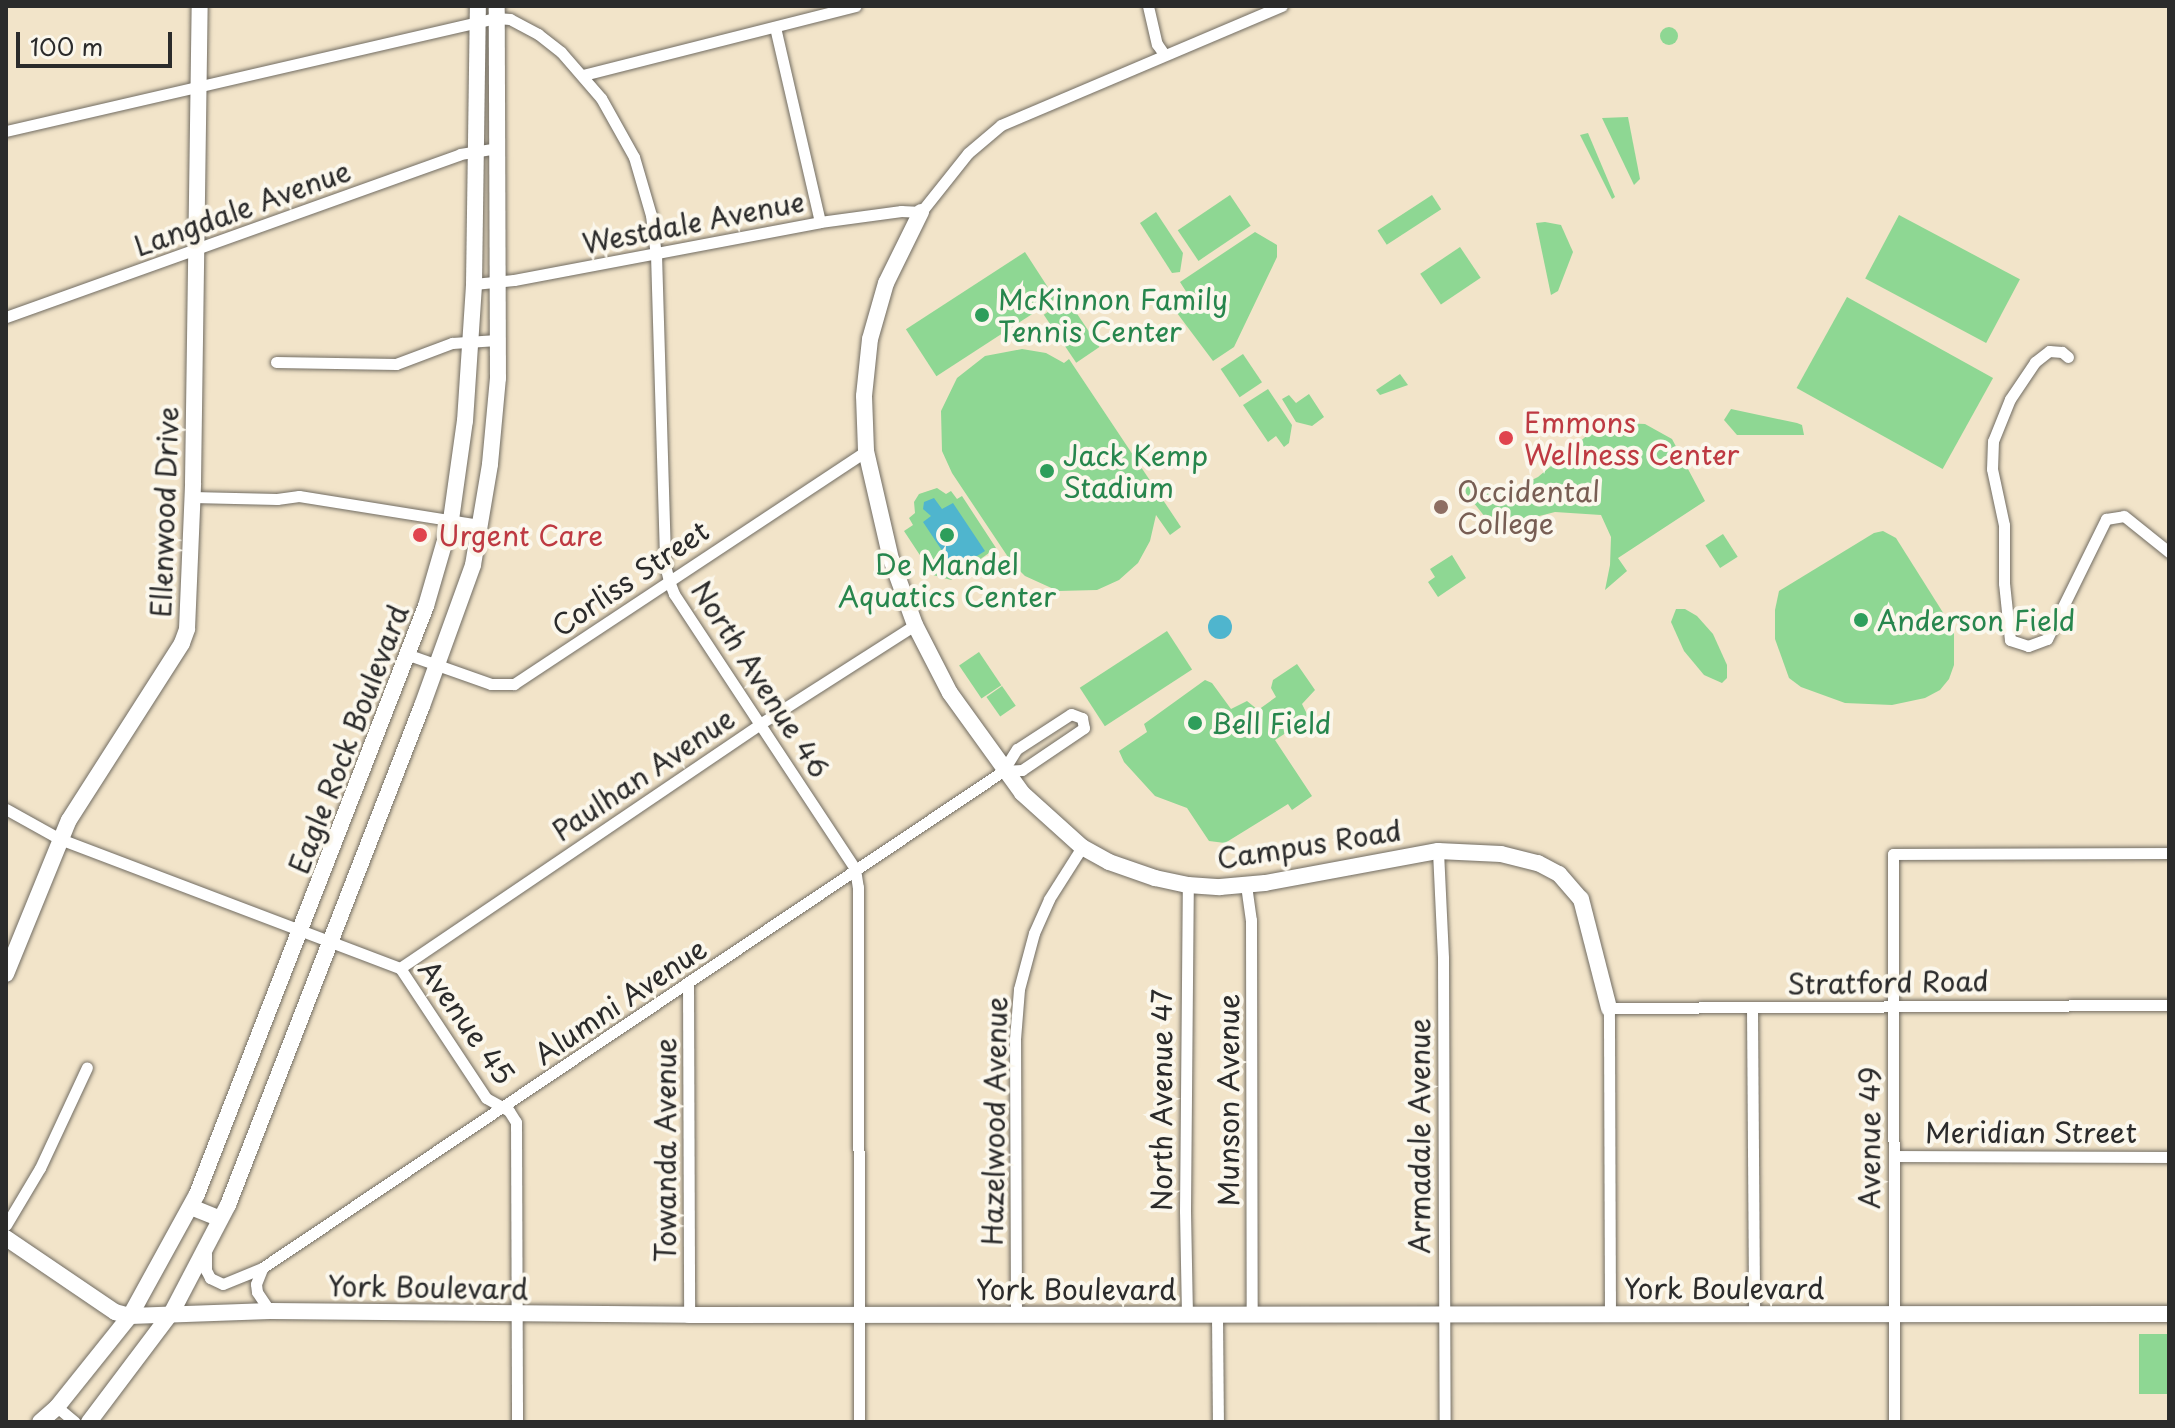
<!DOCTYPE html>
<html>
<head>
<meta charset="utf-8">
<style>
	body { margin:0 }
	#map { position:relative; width:2175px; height:1428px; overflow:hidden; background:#f2e4c9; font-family:"Playpen Sans",sans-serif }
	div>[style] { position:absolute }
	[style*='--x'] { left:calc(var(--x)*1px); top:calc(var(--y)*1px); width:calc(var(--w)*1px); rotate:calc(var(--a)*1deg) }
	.green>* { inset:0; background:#8ed793; transform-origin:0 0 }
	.round { border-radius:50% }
	.water>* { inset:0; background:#4fb5ce }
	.roads { filter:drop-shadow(0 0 2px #716c62) drop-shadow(0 0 2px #716c62) }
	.street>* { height:11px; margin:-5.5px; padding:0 5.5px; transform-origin:5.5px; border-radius:5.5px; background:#fff }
	.secondary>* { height:16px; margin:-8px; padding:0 8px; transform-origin:8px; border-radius:8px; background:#fff }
	.dots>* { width:22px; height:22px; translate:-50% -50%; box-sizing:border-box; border:4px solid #fbf7ec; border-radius:50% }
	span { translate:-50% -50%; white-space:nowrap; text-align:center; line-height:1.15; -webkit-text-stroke:8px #fbf7ec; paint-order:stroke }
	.street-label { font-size:28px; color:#2b2b2b }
	.leisure-label { font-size:28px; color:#27864d }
	.left { translate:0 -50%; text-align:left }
	.health-label { font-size:28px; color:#be3a42 }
	.education-label { font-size:28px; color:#785e54 }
	.frame { position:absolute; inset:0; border:8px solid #2b2b2b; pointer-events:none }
	.scale { position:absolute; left:16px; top:32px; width:156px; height:36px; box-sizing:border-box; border:4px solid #2b2b2b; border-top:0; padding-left:10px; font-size:24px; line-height:28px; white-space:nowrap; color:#2b2b2b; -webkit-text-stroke:6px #fbf7ec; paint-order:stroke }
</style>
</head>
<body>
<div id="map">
	<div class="green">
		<i class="round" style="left:1660px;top:27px;width:18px;height:18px"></i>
		<i style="clip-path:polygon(1628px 117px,1640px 179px,1634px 185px,1602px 118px)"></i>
		<i style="clip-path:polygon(1588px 133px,1615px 197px,1612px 199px,1580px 135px)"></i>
		<i style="left:1230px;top:195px;width:37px;height:63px;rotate:56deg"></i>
		<i style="left:1432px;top:195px;width:17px;height:65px;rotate:57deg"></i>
		<i style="clip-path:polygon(1156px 212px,1183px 253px,1180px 272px,1172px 273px,1140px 223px)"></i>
		<i style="left:1899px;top:215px;width:137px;height:72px;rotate:28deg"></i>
		<i style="clip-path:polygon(1545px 222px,1561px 225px,1573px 252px,1558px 291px,1551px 295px,1536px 223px)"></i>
		<i style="clip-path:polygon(1255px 232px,1277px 245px,1277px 257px,1234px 347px,1213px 361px,1171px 305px,1187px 293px,1180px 282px)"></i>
		<i style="left:1460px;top:247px;width:37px;height:48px;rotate:56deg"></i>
		<i style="left:1025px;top:252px;width:56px;height:142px;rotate:57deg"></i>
		<i style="left:1847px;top:297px;width:167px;height:104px;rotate:29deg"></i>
		<i style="left:1067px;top:299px;width:58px;height:28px;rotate:56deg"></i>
		<i style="clip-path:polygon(1022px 349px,1046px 353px,1064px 363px,1069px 359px,1181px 527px,1170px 535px,1156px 515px,1150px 541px,1138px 563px,1119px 580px,1097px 590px,1058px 591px,1025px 576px,1012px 563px,952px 473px,942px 451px,941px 411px,957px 378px,985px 356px)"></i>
		<i style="left:1243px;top:354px;width:34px;height:27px;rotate:56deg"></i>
		<i style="clip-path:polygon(1400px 374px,1408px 385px,1380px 395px,1376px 390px)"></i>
		<i style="clip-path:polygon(1268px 389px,1292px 425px,1289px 443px,1284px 447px,1276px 436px,1268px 442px,1243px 405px)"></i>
		<i style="clip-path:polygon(1309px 394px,1324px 417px,1312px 426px,1296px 422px,1282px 399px,1289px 395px,1296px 403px)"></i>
		<i style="clip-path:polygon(1731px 409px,1797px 423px,1802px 425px,1804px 435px,1737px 435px,1724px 420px)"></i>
		<i style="clip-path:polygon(1620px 423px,1645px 424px,1672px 439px,1705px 501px,1618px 558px,1627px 571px,1605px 590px,1610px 565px,1611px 537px,1601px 515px,1555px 512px,1524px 520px,1498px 533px,1461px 487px,1471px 482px,1479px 490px,1503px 494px,1538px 477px,1590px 433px)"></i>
		<i style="clip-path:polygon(937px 488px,946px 494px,951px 491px,957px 499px,962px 496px,996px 548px,951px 580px,933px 575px,904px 531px,913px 525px,909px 518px,915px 513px,914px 502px,919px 494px)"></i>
		<i style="clip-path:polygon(1883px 531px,1896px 538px,1954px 630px,1954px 665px,1949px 679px,1940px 690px,1925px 698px,1892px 705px,1845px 703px,1801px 687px,1789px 678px,1775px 639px,1775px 610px,1779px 591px,1874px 533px)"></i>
		<i style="left:1723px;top:534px;width:27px;height:21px;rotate:57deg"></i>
		<i style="clip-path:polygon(1452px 555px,1466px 578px,1438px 597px,1428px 582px,1435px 577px,1430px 569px)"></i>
		<i style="clip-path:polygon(1676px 609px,1685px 609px,1697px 616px,1713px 634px,1727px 665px,1727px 678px,1722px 683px,1704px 675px,1684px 651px,1671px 622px)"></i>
		<i style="left:1167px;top:631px;width:46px;height:104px;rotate:57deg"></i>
		<i style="left:979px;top:652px;width:40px;height:24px;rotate:56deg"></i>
		<i style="clip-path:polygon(1297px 664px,1315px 690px,1302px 704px,1309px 718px,1275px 740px,1312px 796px,1292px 810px,1288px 804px,1225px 843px,1209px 841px,1187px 808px,1155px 796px,1124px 762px,1119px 751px,1147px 732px,1144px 724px,1205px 680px,1212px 683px,1231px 709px,1247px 701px,1258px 710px,1276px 697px,1271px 688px,1273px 680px)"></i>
		<i style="left:1002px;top:686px;width:24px;height:19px;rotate:55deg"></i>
		<i style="left:2139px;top:1334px;width:30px;height:60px"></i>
	</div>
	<div class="water">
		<i style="clip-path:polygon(934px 498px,942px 509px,953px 503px,985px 551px,955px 570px,923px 522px,931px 516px,923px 509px,924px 502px)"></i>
		<i class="round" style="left:1208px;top:615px;width:24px;height:24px"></i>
	</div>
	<div class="roads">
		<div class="street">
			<i style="--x:1148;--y:6;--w:39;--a:77"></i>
			<i style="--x:1157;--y:44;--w:12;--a:55"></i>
			<i style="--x:775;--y:27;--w:200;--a:77"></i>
			<i style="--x:583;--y:75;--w:281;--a:-14.2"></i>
			<i style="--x:6;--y:131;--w:503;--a:-12.99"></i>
			<i style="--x:496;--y:18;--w:14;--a:4"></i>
			<i style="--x:510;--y:19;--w:32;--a:28"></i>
			<i style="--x:538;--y:34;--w:29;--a:38"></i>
			<i style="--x:561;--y:52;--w:61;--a:49"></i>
			<i style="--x:601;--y:98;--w:68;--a:60.8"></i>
			<i style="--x:634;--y:157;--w:60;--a:73.7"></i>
			<i style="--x:651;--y:215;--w:39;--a:83"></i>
			<i style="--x:656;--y:254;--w:311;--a:88.3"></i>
			<i style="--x:665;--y:565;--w:16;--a:76"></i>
			<i style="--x:669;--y:581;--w:14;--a:69"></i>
			<i style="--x:674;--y:594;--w:329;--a:56.6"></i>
			<i style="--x:855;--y:869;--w:18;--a:81"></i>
			<i style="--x:858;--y:887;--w:535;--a:89.89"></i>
			<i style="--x:474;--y:284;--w:40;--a:-5.7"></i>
			<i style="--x:514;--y:280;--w:311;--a:-10.7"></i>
			<i style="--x:820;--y:222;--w:82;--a:-7.7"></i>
			<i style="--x:901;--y:211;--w:20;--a:3"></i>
			<i style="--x:921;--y:212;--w:75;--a:-51.5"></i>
			<i style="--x:968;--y:153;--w:43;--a:-40.3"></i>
			<i style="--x:1001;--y:125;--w:305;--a:-23"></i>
			<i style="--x:6;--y:317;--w:482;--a:-19.7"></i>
			<i style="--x:460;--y:154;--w:36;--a:-9"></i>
			<i style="--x:2068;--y:357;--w:8;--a:-140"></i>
			<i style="--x:2062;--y:352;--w:13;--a:-176"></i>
			<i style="--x:2049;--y:351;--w:18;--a:142"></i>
			<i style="--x:2035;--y:362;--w:45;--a:124"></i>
			<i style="--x:2010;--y:399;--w:45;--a:112"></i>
			<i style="--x:1993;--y:441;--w:28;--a:92"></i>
			<i style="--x:1992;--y:469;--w:57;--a:77.9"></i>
			<i style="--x:2004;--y:525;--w:58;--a:90"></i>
			<i style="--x:2004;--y:583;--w:57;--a:84"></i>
			<i style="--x:2010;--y:640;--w:19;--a:18"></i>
			<i style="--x:2028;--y:646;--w:20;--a:-20"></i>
			<i style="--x:2047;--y:639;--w:134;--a:-63.8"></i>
			<i style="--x:2106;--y:519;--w:18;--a:-9"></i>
			<i style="--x:2124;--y:516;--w:58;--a:38.7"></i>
			<i style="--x:276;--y:362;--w:120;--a:1"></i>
			<i style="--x:396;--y:364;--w:60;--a:-20.6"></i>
			<i style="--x:452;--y:343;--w:45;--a:-3.8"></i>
			<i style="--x:192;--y:497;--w:85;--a:1.3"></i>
			<i style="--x:277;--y:499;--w:22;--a:-8"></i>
			<i style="--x:299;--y:496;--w:184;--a:9.1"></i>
			<i style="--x:409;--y:655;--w:87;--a:19.5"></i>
			<i style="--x:491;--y:684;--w:23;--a:0"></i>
			<i style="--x:514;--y:684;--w:422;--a:-33.5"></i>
			<i style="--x:1071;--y:714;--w:12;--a:20"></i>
			<i style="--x:1082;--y:718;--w:10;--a:79"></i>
			<i style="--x:1084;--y:728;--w:75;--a:145.9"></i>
			<i style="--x:1022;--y:770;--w:19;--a:177"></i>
			<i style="--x:1003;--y:771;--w:26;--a:-58"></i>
			<i style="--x:1017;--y:749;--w:64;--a:-32.9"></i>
			<i style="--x:6;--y:809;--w:62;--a:29.1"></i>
			<i style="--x:60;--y:839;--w:364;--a:20.8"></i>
			<i style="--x:400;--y:968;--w:156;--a:56.5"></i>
			<i style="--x:486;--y:1098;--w:26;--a:29"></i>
			<i style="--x:509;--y:1111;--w:13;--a:58"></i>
			<i style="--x:516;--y:1122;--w:300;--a:89.8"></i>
			<i style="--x:1438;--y:851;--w:107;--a:87.3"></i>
			<i style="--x:1443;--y:958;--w:464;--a:89.8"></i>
			<i style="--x:1246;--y:885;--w:35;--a:82"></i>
			<i style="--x:1251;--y:920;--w:395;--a:89.9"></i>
			<i style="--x:400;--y:968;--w:435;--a:-34.1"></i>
			<i style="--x:760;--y:724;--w:184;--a:-32.6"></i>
			<i style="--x:688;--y:985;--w:330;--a:89.8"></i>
			<i style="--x:1752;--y:1008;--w:306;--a:89.6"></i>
			<i style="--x:1894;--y:1156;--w:275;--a:0.2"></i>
			<i style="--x:6;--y:1225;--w:66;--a:-59.2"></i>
			<i style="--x:40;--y:1168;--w:111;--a:-65"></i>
			<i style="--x:206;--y:1253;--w:17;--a:90"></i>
			<i style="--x:206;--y:1270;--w:9;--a:63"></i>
			<i style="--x:210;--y:1278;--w:14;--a:25"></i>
			<i style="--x:223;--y:1284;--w:42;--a:-22.3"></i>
			<i style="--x:262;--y:1268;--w:892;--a:-33.85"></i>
			<i style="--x:262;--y:1269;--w:16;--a:112"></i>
			<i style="--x:256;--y:1284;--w:8;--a:83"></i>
			<i style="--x:257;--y:1292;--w:23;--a:56"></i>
			<i style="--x:1016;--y:1314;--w:275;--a:-90.2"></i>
			<i style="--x:1015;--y:1039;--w:50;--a:-85.4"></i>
			<i style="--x:1019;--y:989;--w:58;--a:-75"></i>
			<i style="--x:1034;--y:933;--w:37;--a:-66"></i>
			<i style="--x:1049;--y:899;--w:62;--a:-57.6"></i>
			<i style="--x:1610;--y:1314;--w:306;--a:-90.2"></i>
			<i style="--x:1609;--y:1008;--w:560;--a:-0.31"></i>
			<i style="--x:1187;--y:1315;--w:104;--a:-91.1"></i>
			<i style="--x:1185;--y:1211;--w:326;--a:-89.5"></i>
			<i style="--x:1217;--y:1315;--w:107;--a:89.5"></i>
			<i style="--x:57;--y:1407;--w:23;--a:40"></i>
			<i style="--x:1894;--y:1422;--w:568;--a:-90.1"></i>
			<i style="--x:1893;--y:854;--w:276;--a:-0.2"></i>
		</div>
		<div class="secondary">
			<i style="--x:921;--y:212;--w:79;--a:116.2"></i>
			<i style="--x:886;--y:283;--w:58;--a:105.9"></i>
			<i style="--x:870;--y:339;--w:57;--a:96"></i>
			<i style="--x:864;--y:396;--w:55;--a:87.9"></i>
			<i style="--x:866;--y:451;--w:111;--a:77"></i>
			<i style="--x:891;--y:559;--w:70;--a:70"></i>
			<i style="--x:915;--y:625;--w:76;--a:62.8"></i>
			<i style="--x:950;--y:693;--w:123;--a:54.2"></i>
			<i style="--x:1022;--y:793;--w:81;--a:42"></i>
			<i style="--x:1082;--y:847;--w:31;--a:29"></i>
			<i style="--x:1109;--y:862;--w:49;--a:19.2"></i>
			<i style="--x:1155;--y:878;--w:34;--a:12"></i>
			<i style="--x:1188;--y:885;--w:32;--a:4"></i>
			<i style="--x:1220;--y:887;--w:45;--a:-5.1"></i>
			<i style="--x:1265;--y:883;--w:176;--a:-10.5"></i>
			<i style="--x:1438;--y:851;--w:63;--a:2.7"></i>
			<i style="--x:1501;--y:854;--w:38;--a:14"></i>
			<i style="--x:1538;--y:863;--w:24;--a:28"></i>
			<i style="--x:1559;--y:874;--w:33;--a:49"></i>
			<i style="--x:1581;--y:899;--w:113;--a:75.6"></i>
			<i style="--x:6;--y:974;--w:166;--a:-67.8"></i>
			<i style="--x:69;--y:820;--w:210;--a:-57.4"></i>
			<i style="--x:182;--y:643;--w:15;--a:-70"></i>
			<i style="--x:187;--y:629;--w:146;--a:-87.6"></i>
			<i style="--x:193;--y:483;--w:477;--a:-89.2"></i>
			<i style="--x:191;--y:1207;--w:31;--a:22"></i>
			<i style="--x:6;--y:1238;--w:132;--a:34.2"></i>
			<i style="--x:115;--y:1312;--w:16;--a:15"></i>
			<i style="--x:130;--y:1316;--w:140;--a:-2"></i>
			<i style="--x:270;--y:1311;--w:419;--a:0.5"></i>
			<i style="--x:689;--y:1315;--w:1480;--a:-0.04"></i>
			<i style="--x:40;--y:1422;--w:23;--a:-41"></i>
			<i style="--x:57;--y:1407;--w:117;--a:-51.3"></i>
			<i style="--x:130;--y:1316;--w:139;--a:-61.2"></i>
			<i style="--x:197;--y:1194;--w:631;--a:-68.72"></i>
			<i style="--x:426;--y:606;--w:90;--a:-73.8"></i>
			<i style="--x:451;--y:520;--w:100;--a:-82"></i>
			<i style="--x:465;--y:421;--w:137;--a:-86.2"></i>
			<i style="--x:474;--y:284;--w:278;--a:-89.2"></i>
			<i style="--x:89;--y:1422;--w:138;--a:-53"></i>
			<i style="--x:172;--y:1312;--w:121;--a:-62.4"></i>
			<i style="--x:228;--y:1205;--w:535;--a:-68.76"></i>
			<i style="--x:422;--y:706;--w:150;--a:-70.1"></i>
			<i style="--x:473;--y:565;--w:102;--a:-80.4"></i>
			<i style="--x:490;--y:464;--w:86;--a:-84.7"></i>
			<i style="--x:498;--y:378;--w:372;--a:-90.2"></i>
		</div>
	</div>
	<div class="dots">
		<i style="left:982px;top:315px;background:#2e9e5b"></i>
		<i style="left:1506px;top:438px;background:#e0444e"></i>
		<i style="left:1047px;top:471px;background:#2e9e5b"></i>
		<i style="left:1441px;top:507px;background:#8d6e63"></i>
		<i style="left:420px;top:535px;background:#e0444e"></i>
		<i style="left:947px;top:535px;background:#2e9e5b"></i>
		<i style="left:1861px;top:620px;background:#2e9e5b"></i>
		<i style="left:1195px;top:723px;background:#2e9e5b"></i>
	</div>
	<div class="street-label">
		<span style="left:242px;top:208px;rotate:-20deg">Langdale Avenue</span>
		<span style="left:693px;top:222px;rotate:-11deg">Westdale Avenue</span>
		<span style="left:164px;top:512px;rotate:-88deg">Ellenwood Drive</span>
		<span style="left:630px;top:578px;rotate:-34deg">Corliss Street</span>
		<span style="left:761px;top:679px;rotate:57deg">North Avenue 46</span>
		<span style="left:348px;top:739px;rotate:-69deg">Eagle Rock Boulevard</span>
		<span style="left:643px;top:774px;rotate:-34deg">Paulhan Avenue</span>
		<span style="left:1309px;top:844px;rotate:-9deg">Campus Road</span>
		<span style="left:1888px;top:982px;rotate:-1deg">Stratford Road</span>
		<span style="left:620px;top:1001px;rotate:-34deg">Alumni Avenue</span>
		<span style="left:467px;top:1022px;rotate:55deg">Avenue 45</span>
		<span style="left:1161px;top:1100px;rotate:-90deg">North Avenue 47</span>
		<span style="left:1228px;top:1100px;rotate:-90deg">Munson Avenue</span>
		<span style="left:994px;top:1121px;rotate:-89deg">Hazelwood Avenue</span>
		<span style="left:2031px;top:1132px">Meridian Street</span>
		<span style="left:1419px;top:1136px;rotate:-90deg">Armadale Avenue</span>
		<span style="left:1869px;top:1138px;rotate:-90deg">Avenue 49</span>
		<span style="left:665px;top:1150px;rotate:-90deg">Towanda Avenue</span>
		<span style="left:428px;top:1287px;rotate:1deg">York Boulevard</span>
		<span style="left:1724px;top:1288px">York Boulevard</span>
		<span style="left:1076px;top:1289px">York Boulevard</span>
	</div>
	<div class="leisure-label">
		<span class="left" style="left:998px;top:315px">McKinnon Family<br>Tennis Center</span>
		<span class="left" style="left:1063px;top:471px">Jack Kemp<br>Stadium</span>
		<span style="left:947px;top:580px">De Mandel<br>Aquatics Center</span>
		<span class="left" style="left:1877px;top:620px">Anderson Field</span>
		<span class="left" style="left:1211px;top:723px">Bell Field</span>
	</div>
	<div class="health-label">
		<span class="left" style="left:1524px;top:438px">Emmons<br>Wellness Center</span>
		<span class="left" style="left:438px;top:535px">Urgent Care</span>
	</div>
	<div class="education-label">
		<span class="left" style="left:1457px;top:507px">Occidental<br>College</span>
	</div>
	<div class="frame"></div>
	<div class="scale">100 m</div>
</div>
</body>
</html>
